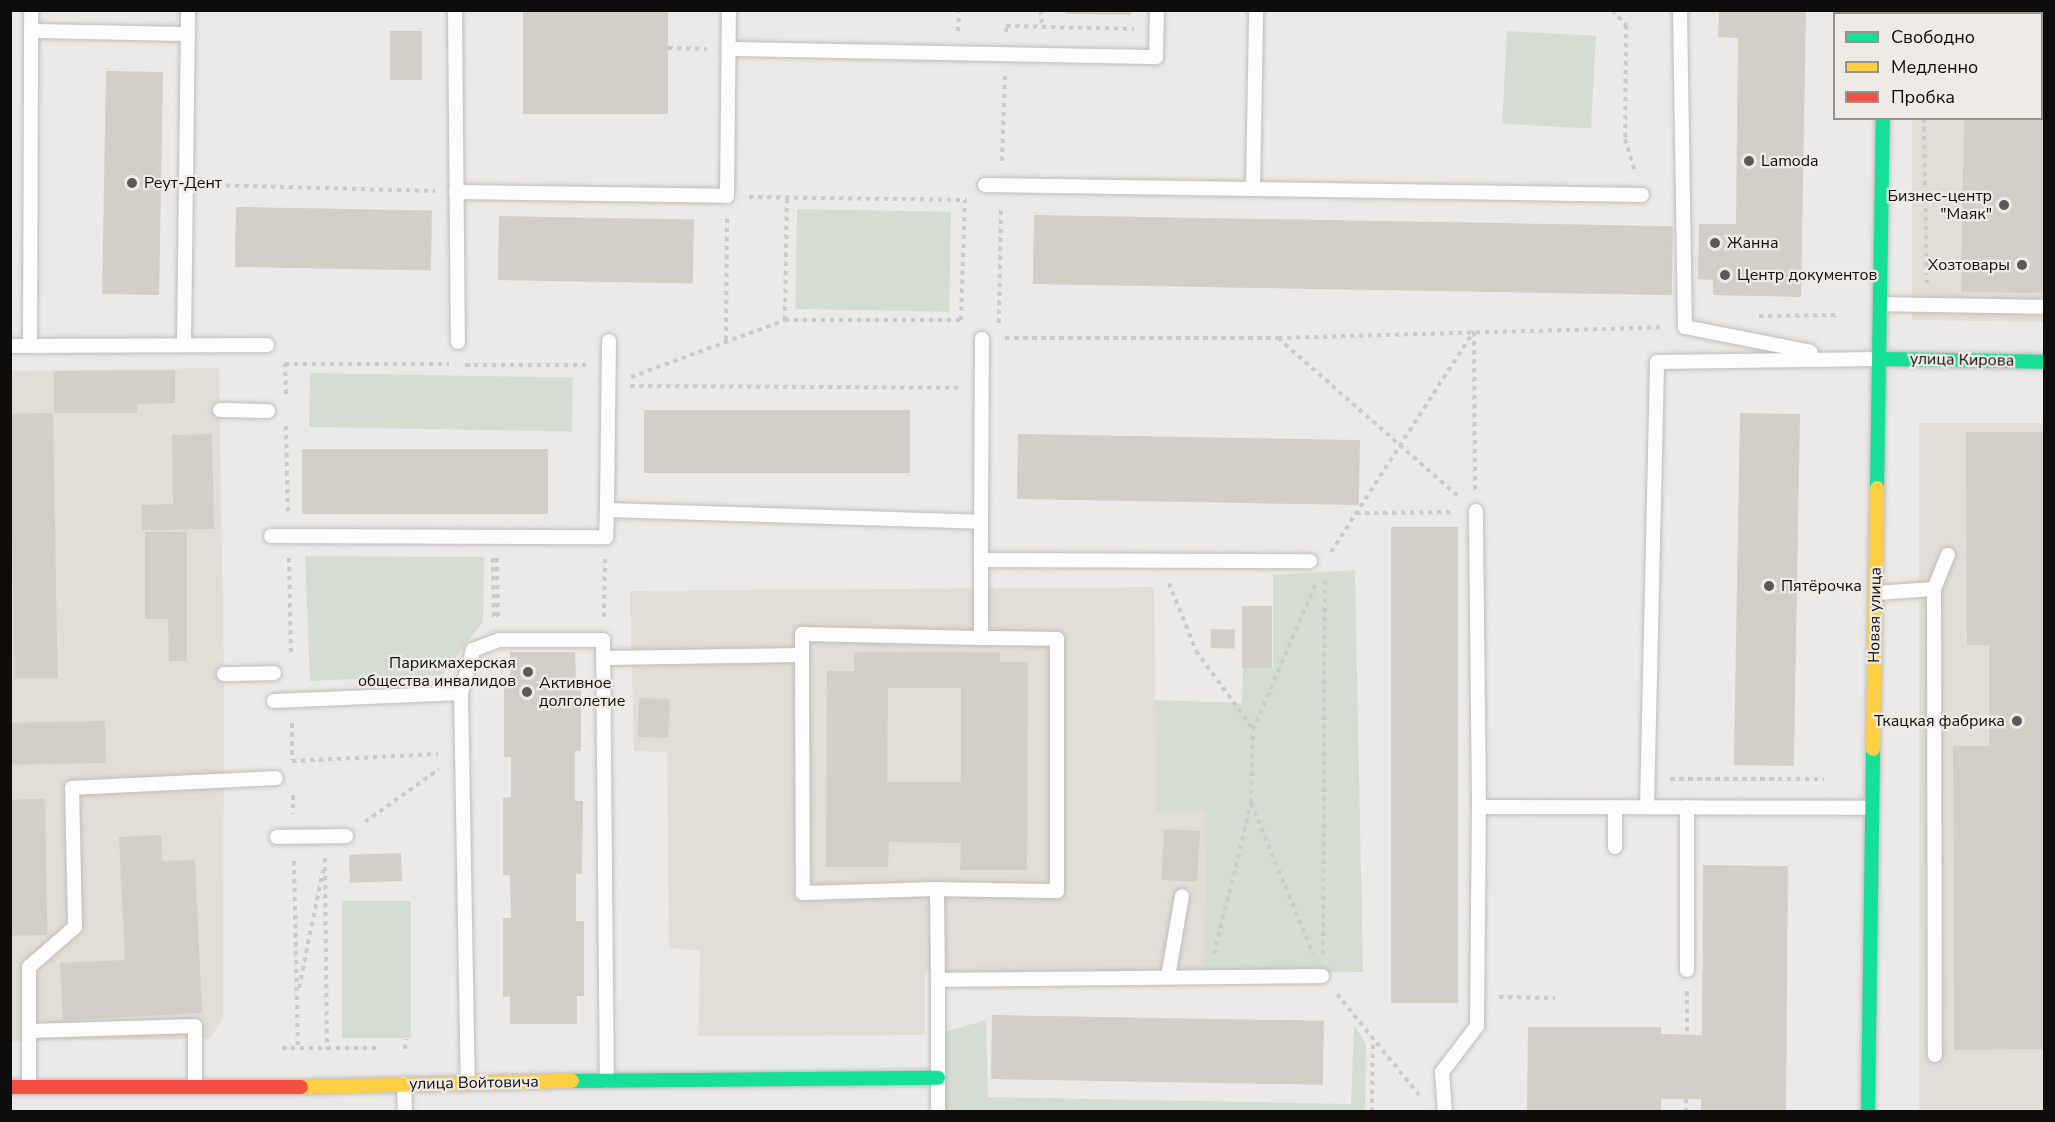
<!DOCTYPE html>
<html>
<head>
<meta charset="utf-8">
<style>
	body { margin:0 }
	#map { position:relative; width:2055px; height:1122px; overflow:hidden; background:#eceae8; font-family:"Nunito Sans",sans-serif }
	div>[style] { position:absolute }
	[style*='--x'] { left:calc(var(--x)*1px); top:calc(var(--y)*1px); width:calc(var(--w)*1px); rotate:calc(var(--a)*1deg) }
	.built>* { inset:0; background:#e1ddd7; transform-origin:0 0 }
	.green>* { inset:0; background:#d5ddd3; transform-origin:0 0 }
	.building>* { inset:0; background:#d2cec8; transform-origin:0 0 }
	.path>* { height:4px; margin-top:-2px; transform-origin:0; background:repeating-linear-gradient(90deg,#cbcbca 0 4.5px,transparent 0 9px) }
	.roads { filter:drop-shadow(0 0 2px #bebdbb) drop-shadow(0 0 2px #bebdbb) }
	.lane>* { height:14px; margin:-7px; padding:0 7px; transform-origin:7px; border-radius:7px; background:#fcfcfc }
	.fast>* { height:14px; margin:-7px; padding:0 7px; transform-origin:7px; border-radius:7px; background:#16e098 }
	.slow>* { height:14px; margin:-7px; padding:0 7px; transform-origin:7px; border-radius:7px; background:#ffcf43 }
	.jam>* { height:14px; margin:-7px; padding:0 7px; transform-origin:7px; border-radius:7px; background:#f24e42 }
	.dots>* { width:16px; height:16px; translate:-50% -50%; box-sizing:border-box; border:3px solid #eeebe6; border-radius:50% }
	span { translate:-50% -50%; white-space:nowrap; text-align:center; line-height:1.15; -webkit-text-stroke:4.5px #eeebe6; paint-order:stroke }
	.poi-label { font-size:16px; color:#0e0d0c }
	.left { translate:0 -50%; text-align:left }
	.right { translate:-100% -50%; text-align:right }
	.street-label { font-size:16px; color:#0e0d0c }
	.frame { position:absolute; inset:0; border:12px solid #0e0d0c; pointer-events:none }
	.legend { position:absolute; left:1833px; top:12px; width:210px; height:108px; box-sizing:border-box; background:#eeebe6; border:2px solid #94928f; margin:0; padding:8px 10px; list-style:none; font-size:18px; color:#0e0d0c }
	.legend li { display:flex; align-items:center; gap:12px; height:30px }
	.legend b { width:30px; border:2px solid #94928f }
</style>
</head>
<body>
<div id="map">
	<div class="built">
		<i style="clip-path:polygon(1912px 11px,2044px 11px,2044px 322px,1912px 320px,1912px 119px,2042px 118px,2042px 14px,1912px 14px)"></i>
		<i style="clip-path:polygon(219px 368px,224px 674px,223px 1020px,209px 1039px,11px 1041px,10px 371px)"></i>
		<i style="left:2044px;top:423px;width:686px;height:125px;rotate:90deg"></i>
		<i style="clip-path:polygon(1154px 587px,1156px 811px,1206px 810px,1203px 973px,925px 971px,925px 1035px,698px 1036px,700px 951px,669px 948px,667px 752px,634px 751px,630px 591px)"></i>
	</div>
	<div class="green">
		<i style="left:1507px;top:31px;width:89px;height:93px;rotate:3deg"></i>
		<i style="left:797px;top:209px;width:154px;height:100px;rotate:1deg"></i>
		<i style="left:310px;top:373px;width:263px;height:54px;rotate:1deg"></i>
		<i style="clip-path:polygon(305px 556px,484px 557px,483px 622px,442px 675px,310px 681px)"></i>
		<i style="clip-path:polygon(1355px 570px,1363px 972px,1203px 973px,1206px 811px,1156px 812px,1155px 700px,1242px 703px,1243px 668px,1273px 667px,1273px 575px)"></i>
		<i style="left:411px;top:901px;width:137px;height:69px;rotate:90deg"></i>
		<i style="clip-path:polygon(986px 1020px,988px 1097px,1351px 1104px,1354px 1025px,1366px 1044px,1365px 1111px,944px 1111px,944px 1032px)"></i>
	</div>
	<div class="building">
		<i style="left:523px;top:10px;width:145px;height:104px"></i>
		<i style="clip-path:polygon(1065px 10px,1131px 10px,1131px 15px,1065px 14px)"></i>
		<i style="clip-path:polygon(1719px 10px,1806px 10px,1801px 297px,1713px 295px,1713px 280px,1698px 279px,1699px 224px,1736px 224px,1738px 38px,1718px 37px)"></i>
		<i style="left:390px;top:31px;width:32px;height:49px"></i>
		<i style="clip-path:polygon(2042px 35px,2044px 35px,2044px 293px,1961px 292px,1964px 118px,2042px 118px)"></i>
		<i style="left:106px;top:71px;width:57px;height:223px;rotate:1deg"></i>
		<i style="left:236px;top:207px;width:196px;height:60px;rotate:1deg"></i>
		<i style="left:1034px;top:215px;width:639px;height:69px;rotate:1deg"></i>
		<i style="left:499px;top:216px;width:195px;height:64px;rotate:1deg"></i>
		<i style="clip-path:polygon(175px 370px,175px 403px,137px 404px,137px 413px,54px 413px,54px 371px)"></i>
		<i style="left:644px;top:410px;width:266px;height:63px"></i>
		<i style="left:53px;top:413px;width:265px;height:43px;rotate:89deg"></i>
		<i style="left:1740px;top:413px;width:60px;height:352px;rotate:1deg"></i>
		<i style="clip-path:polygon(1966px 432px,2044px 432px,2044px 1049px,1954px 1050px,1953px 746px,1989px 746px,1989px 645px,1967px 645px)"></i>
		<i style="clip-path:polygon(212px 434px,214px 529px,142px 530px,141px 505px,173px 504px,172px 435px)"></i>
		<i style="left:1018px;top:434px;width:342px;height:65px;rotate:1deg"></i>
		<i style="left:302px;top:449px;width:246px;height:65px"></i>
		<i style="left:1391px;top:527px;width:67px;height:476px"></i>
		<i style="clip-path:polygon(145px 532px,187px 532px,187px 661px,169px 661px,168px 619px,145px 619px)"></i>
		<i style="left:1242px;top:606px;width:30px;height:62px"></i>
		<i style="left:1211px;top:629px;width:24px;height:19px;rotate:2deg"></i>
		<i style="clip-path:polygon(510px 652px,575px 652px,576px 683px,581px 683px,581px 751px,575px 751px,575px 801px,583px 801px,582px 874px,576px 874px,576px 921px,584px 921px,584px 996px,577px 996px,577px 1024px,510px 1024px,510px 997px,503px 997px,503px 918px,511px 918px,510px 875px,503px 875px,503px 798px,511px 797px,511px 757px,504px 757px,504px 680px,510px 680px)"></i>
		<i style="clip-path:polygon(evenodd,854px 652px,1000px 652px,1000px 662px,1028px 662px,1027px 870px,960px 870px,961px 843px,889px 842px,888px 867px,826px 867px,827px 671px,854px 671px,854px 652px,888px 688px,961px 688px,961px 782px,887px 782px,888px 688px)"></i>
		<i style="left:639px;top:698px;width:31px;height:39px;rotate:2deg"></i>
		<i style="left:105px;top:721px;width:42px;height:95px;rotate:89deg"></i>
		<i style="left:45px;top:799px;width:136px;height:35px;rotate:89deg"></i>
		<i style="left:1164px;top:829px;width:36px;height:51px;rotate:3deg"></i>
		<i style="clip-path:polygon(161px 835px,162px 861px,195px 860px,202px 1013px,63px 1020px,60px 963px,125px 960px,119px 837px)"></i>
		<i style="left:401px;top:853px;width:28px;height:52px;rotate:88deg"></i>
		<i style="clip-path:polygon(1703px 865px,1788px 866px,1786px 1112px,1701px 1112px,1701px 1099px,1661px 1099px,1661px 1112px,1527px 1112px,1528px 1027px,1661px 1027px,1661px 1034px,1702px 1035px)"></i>
		<i style="left:992px;top:1015px;width:332px;height:64px;rotate:1deg"></i>
	</div>
	<div class="path">
		<i style="--x:1041;--y:10;--w:17;--a:87"></i>
		<i style="--x:1612;--y:10;--w:21;--a:47"></i>
		<i style="--x:1626;--y:25;--w:114;--a:90.5"></i>
		<i style="--x:1625;--y:139;--w:34;--a:73"></i>
		<i style="--x:1923;--y:10;--w:4;--a:90"></i>
		<i style="--x:958;--y:31;--w:21;--a:-87"></i>
		<i style="--x:1006;--y:32;--w:6;--a:-90"></i>
		<i style="--x:1006;--y:26;--w:128;--a:1.3"></i>
		<i style="--x:668;--y:48;--w:39;--a:1"></i>
		<i style="--x:1924;--y:118;--w:165;--a:89"></i>
		<i style="--x:1002;--y:161;--w:85;--a:-88"></i>
		<i style="--x:208;--y:185;--w:227;--a:1.5"></i>
		<i style="--x:749;--y:197;--w:218;--a:0.8"></i>
		<i style="--x:1759;--y:316;--w:77;--a:-0.7"></i>
		<i style="--x:785;--y:320;--w:122;--a:-89.1"></i>
		<i style="--x:999;--y:323;--w:115;--a:-89"></i>
		<i style="--x:1474;--y:332;--w:158;--a:89.6"></i>
		<i style="--x:1005;--y:338;--w:273;--a:0"></i>
		<i style="--x:1278;--y:338;--w:385;--a:-1.6"></i>
		<i style="--x:1278;--y:338;--w:242;--a:41.3"></i>
		<i style="--x:726;--y:340;--w:122;--a:-89.5"></i>
		<i style="--x:465;--y:365;--w:122;--a:0"></i>
		<i style="--x:631;--y:377;--w:164;--a:-20.3"></i>
		<i style="--x:785;--y:320;--w:176;--a:0"></i>
		<i style="--x:961;--y:320;--w:120;--a:-88.1"></i>
		<i style="--x:630;--y:386;--w:329;--a:0.3"></i>
		<i style="--x:286;--y:394;--w:30;--a:-92"></i>
		<i style="--x:285;--y:364;--w:164;--a:0"></i>
		<i style="--x:286;--y:426;--w:88;--a:88.7"></i>
		<i style="--x:1356;--y:513;--w:98;--a:-0.6"></i>
		<i style="--x:1331;--y:552;--w:263;--a:-57.1"></i>
		<i style="--x:289;--y:558;--w:97;--a:88.8"></i>
		<i style="--x:493;--y:558;--w:59;--a:89"></i>
		<i style="--x:497;--y:558;--w:59;--a:89"></i>
		<i style="--x:1169;--y:583;--w:73;--a:68.3"></i>
		<i style="--x:1196;--y:651;--w:97;--a:53.8"></i>
		<i style="--x:604;--y:617;--w:58;--a:-89"></i>
		<i style="--x:292;--y:723;--w:37;--a:90"></i>
		<i style="--x:292;--y:761;--w:146;--a:-2.7"></i>
		<i style="--x:1670;--y:779;--w:154;--a:0"></i>
		<i style="--x:293;--y:795;--w:19;--a:90"></i>
		<i style="--x:1251;--y:803;--w:163;--a:67.7"></i>
		<i style="--x:365;--y:822;--w:91;--a:-35.6"></i>
		<i style="--x:325;--y:858;--w:191;--a:89.4"></i>
		<i style="--x:294;--y:861;--w:187;--a:88.8"></i>
		<i style="--x:1214;--y:954;--w:155;--a:-76.2"></i>
		<i style="--x:1251;--y:803;--w:73;--a:-88.4"></i>
		<i style="--x:1253;--y:730;--w:160;--a:-66.8"></i>
		<i style="--x:1323;--y:954;--w:377;--a:-89.7"></i>
		<i style="--x:299;--y:988;--w:120;--a:-78.5"></i>
		<i style="--x:1687;--y:991;--w:44;--a:90"></i>
		<i style="--x:1337;--y:994;--w:130;--a:50.9"></i>
		<i style="--x:1499;--y:997;--w:56;--a:1"></i>
		<i style="--x:282;--y:1048;--w:98;--a:0"></i>
		<i style="--x:405;--y:1049;--w:10;--a:-84"></i>
		<i style="--x:1372;--y:1112;--w:74;--a:-89.2"></i>
		<i style="--x:1686;--y:1112;--w:13;--a:-90"></i>
	</div>
	<div class="roads">
		<div class="lane">
			<i style="--x:455;--y:10;--w:332;--a:89.5"></i>
			<i style="--x:1680;--y:10;--w:317;--a:89.1"></i>
			<i style="--x:1685;--y:327;--w:128;--a:11.2"></i>
			<i style="--x:31;--y:31;--w:157;--a:1.1"></i>
			<i style="--x:729;--y:49;--w:427;--a:1.1"></i>
			<i style="--x:1156;--y:57;--w:47;--a:-88.8"></i>
			<i style="--x:985;--y:185;--w:657;--a:0.87"></i>
			<i style="--x:1253;--y:189;--w:179;--a:-89"></i>
			<i style="--x:456;--y:192;--w:271;--a:0.8"></i>
			<i style="--x:727;--y:196;--w:186;--a:-89.4"></i>
			<i style="--x:1880;--y:304;--w:164;--a:1"></i>
			<i style="--x:982;--y:339;--w:221;--a:90.3"></i>
			<i style="--x:981;--y:560;--w:329;--a:0.2"></i>
			<i style="--x:609;--y:341;--w:169;--a:90.7"></i>
			<i style="--x:607;--y:510;--w:374;--a:1.8"></i>
			<i style="--x:184;--y:344;--w:334;--a:-89.3"></i>
			<i style="--x:10;--y:346;--w:257;--a:-0.2"></i>
			<i style="--x:30;--y:346;--w:336;--a:-89.8"></i>
			<i style="--x:220;--y:410;--w:48;--a:1.2"></i>
			<i style="--x:271;--y:536;--w:335;--a:0.2"></i>
			<i style="--x:606;--y:537;--w:27;--a:-88"></i>
			<i style="--x:1934;--y:589;--w:37;--a:-68"></i>
			<i style="--x:1876;--y:593;--w:58;--a:-3.9"></i>
			<i style="--x:1934;--y:589;--w:466;--a:89.9"></i>
			<i style="--x:802;--y:655;--w:21;--a:-90"></i>
			<i style="--x:802;--y:634;--w:179;--a:1.3"></i>
			<i style="--x:981;--y:638;--w:78;--a:-90"></i>
			<i style="--x:604;--y:658;--w:198;--a:-0.9"></i>
			<i style="--x:802;--y:655;--w:238;--a:89.8"></i>
			<i style="--x:803;--y:893;--w:134;--a:-1.7"></i>
			<i style="--x:937;--y:889;--w:91;--a:89.4"></i>
			<i style="--x:224;--y:674;--w:50;--a:-1.1"></i>
			<i style="--x:461;--y:693;--w:45;--a:-74.4"></i>
			<i style="--x:473;--y:650;--w:28;--a:-21"></i>
			<i style="--x:499;--y:640;--w:104;--a:0"></i>
			<i style="--x:603;--y:640;--w:441;--a:89.5"></i>
			<i style="--x:274;--y:701;--w:187;--a:-2.4"></i>
			<i style="--x:461;--y:693;--w:389;--a:89"></i>
			<i style="--x:1479;--y:807;--w:393;--a:0.1"></i>
			<i style="--x:1615;--y:807;--w:40;--a:90"></i>
			<i style="--x:1647;--y:807;--w:445;--a:-88.7"></i>
			<i style="--x:1657;--y:362;--w:223;--a:-0.8"></i>
			<i style="--x:277;--y:837;--w:69;--a:-0.8"></i>
			<i style="--x:937;--y:889;--w:120;--a:1"></i>
			<i style="--x:1057;--y:891;--w:252;--a:-90"></i>
			<i style="--x:1057;--y:639;--w:76;--a:-179.2"></i>
			<i style="--x:1687;--y:970;--w:163;--a:-90"></i>
			<i style="--x:1168;--y:977;--w:82;--a:-80.2"></i>
			<i style="--x:29;--y:1031;--w:166;--a:-1.7"></i>
			<i style="--x:195;--y:1026;--w:61;--a:90"></i>
			<i style="--x:404;--y:1084;--w:28;--a:88"></i>
			<i style="--x:29;--y:1087;--w:120;--a:-90"></i>
			<i style="--x:29;--y:967;--w:61;--a:-41"></i>
			<i style="--x:75;--y:927;--w:139;--a:-91.2"></i>
			<i style="--x:72;--y:788;--w:204;--a:-2.8"></i>
			<i style="--x:938;--y:1112;--w:132;--a:-90"></i>
			<i style="--x:938;--y:980;--w:384;--a:-0.6"></i>
			<i style="--x:1445;--y:1112;--w:40;--a:-94.3"></i>
			<i style="--x:1442;--y:1072;--w:58;--a:-52.7"></i>
			<i style="--x:1477;--y:1026;--w:219;--a:-89.5"></i>
			<i style="--x:1479;--y:807;--w:296;--a:-90.6"></i>
		</div>
		<div class="fast">
			<i style="--x:1880;--y:359;--w:164;--a:1"></i>
			<i style="--x:1877;--y:488;--w:370;--a:-89.1"></i>
			<i style="--x:572;--y:1081;--w:366;--a:-0.5"></i>
			<i style="--x:1868;--y:1112;--w:363;--a:-89.2"></i>
		</div>
		<div class="slow">
			<i style="--x:1873;--y:749;--w:261;--a:-89.1"></i>
			<i style="--x:301;--y:1087;--w:271;--a:-1.3"></i>
		</div>
		<div class="jam">
			<i style="--x:1885;--y:10;--w:4;--a:90"></i>
			<i style="--x:10;--y:1087;--w:291;--a:0"></i>
		</div>
	</div>
	<div class="dots">
		<i style="left:1749px;top:161px;background:#5c5a59"></i>
		<i style="left:132px;top:183px;background:#5c5a59"></i>
		<i style="left:2004px;top:205px;background:#5c5a59"></i>
		<i style="left:1715px;top:243px;background:#5c5a59"></i>
		<i style="left:2022px;top:265px;background:#5c5a59"></i>
		<i style="left:1725px;top:275px;background:#5c5a59"></i>
		<i style="left:1769px;top:586px;background:#5c5a59"></i>
		<i style="left:528px;top:672px;background:#5c5a59"></i>
		<i style="left:527px;top:692px;background:#5c5a59"></i>
		<i style="left:2017px;top:721px;background:#5c5a59"></i>
	</div>
	<div class="poi-label">
		<span class="left" style="left:1761px;top:161px">Lamoda</span>
		<span class="left" style="left:144px;top:183px">Реут-Дент</span>
		<span class="right" style="left:1992px;top:205px">Бизнес-центр<br>"Маяк"</span>
		<span class="left" style="left:1727px;top:243px">Жанна</span>
		<span class="right" style="left:2010px;top:265px">Хозтовары</span>
		<span class="left" style="left:1737px;top:275px">Центр документов</span>
		<span class="left" style="left:1781px;top:586px">Пятёрочка</span>
		<span class="right" style="left:516px;top:672px">Парикмахерская<br>общества инвалидов</span>
		<span class="left" style="left:539px;top:692px">Активное<br>долголетие</span>
		<span class="right" style="left:2005px;top:721px">Ткацкая фабрика</span>
	</div>
	<div class="street-label">
		<span style="left:1962px;top:360px;rotate:1deg">улица Кирова</span>
		<span style="left:1875px;top:615px;rotate:-89deg">Новая улица</span>
		<span style="left:474px;top:1083px;rotate:-1deg">улица Войтовича</span>
	</div>
	<div class="frame"></div>
	<ul class="legend">
	<li><b style="height:8px;background:#16e098"></b>Свободно</li>
	<li><b style="height:8px;background:#ffcf43"></b>Медленно</li>
	<li><b style="height:8px;background:#f24e42"></b>Пробка</li>
	</ul>
</div>
</body>
</html>
